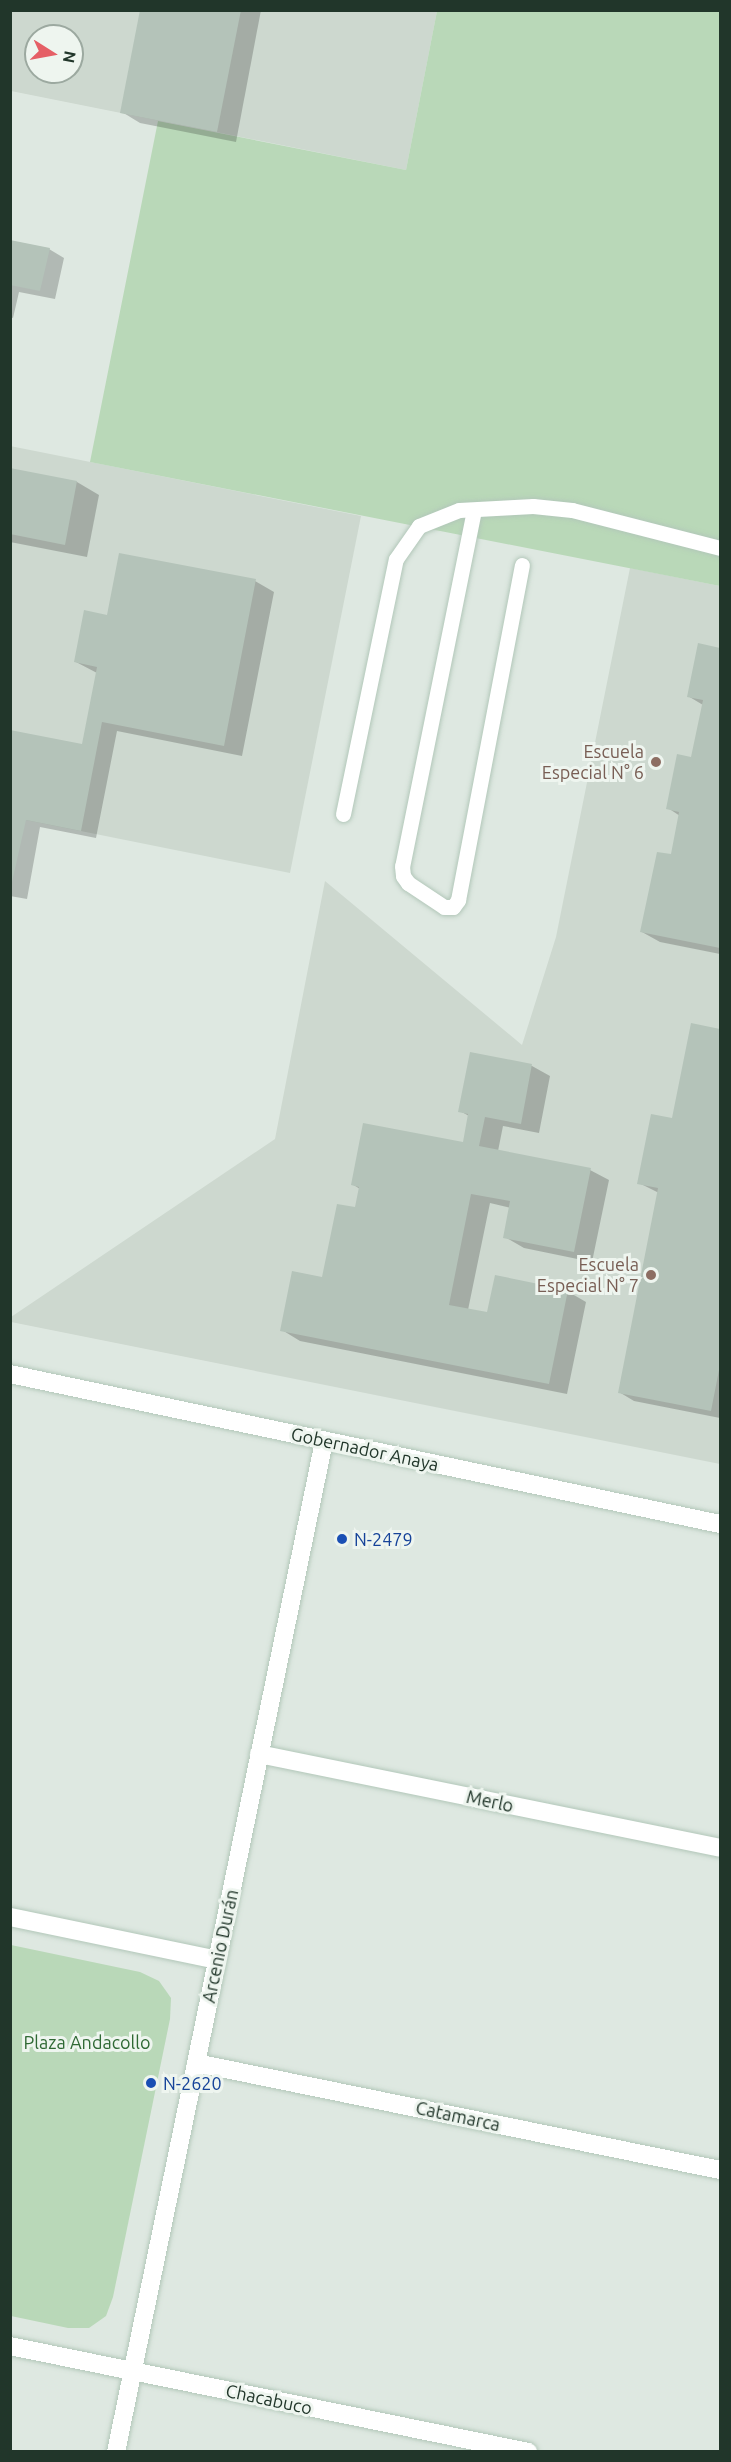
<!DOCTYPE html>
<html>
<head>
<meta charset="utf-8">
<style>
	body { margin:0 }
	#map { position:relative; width:731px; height:2462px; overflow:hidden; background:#dee8e1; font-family:Ubuntu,sans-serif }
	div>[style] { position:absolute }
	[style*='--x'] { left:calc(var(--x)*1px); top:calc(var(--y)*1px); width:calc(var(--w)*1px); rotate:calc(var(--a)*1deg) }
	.built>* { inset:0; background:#cdd8cf }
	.green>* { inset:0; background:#b9d8b8 }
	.shadow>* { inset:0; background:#0003 }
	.building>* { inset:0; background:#b4c3b9 }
	.roads { filter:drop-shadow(0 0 2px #b2c7b9) drop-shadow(0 0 2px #b2c7b9) }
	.lane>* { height:15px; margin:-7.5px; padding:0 7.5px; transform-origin:7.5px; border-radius:7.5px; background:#fff }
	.street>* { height:18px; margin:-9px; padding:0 9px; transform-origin:9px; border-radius:9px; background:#fff }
	.secondary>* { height:18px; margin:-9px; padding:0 9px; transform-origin:9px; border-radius:9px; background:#fff }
	.dots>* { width:16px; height:16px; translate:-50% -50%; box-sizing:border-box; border:3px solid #eef5ef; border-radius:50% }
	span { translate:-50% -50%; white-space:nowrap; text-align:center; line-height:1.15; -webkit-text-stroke:6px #eef5ef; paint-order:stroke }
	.education-label { font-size:18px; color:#785e54 }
	.right { translate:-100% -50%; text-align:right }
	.street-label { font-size:18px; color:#21362a }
	.transit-label { font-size:18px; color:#164399 }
	.left { translate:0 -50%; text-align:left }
	.park-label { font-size:18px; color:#2f6934 }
	.frame { position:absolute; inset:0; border:12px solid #21362a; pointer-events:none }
	.north { position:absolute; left:24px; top:24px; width:60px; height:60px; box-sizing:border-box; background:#eef5ef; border:2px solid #9ca9a0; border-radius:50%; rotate:101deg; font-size:16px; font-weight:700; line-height:24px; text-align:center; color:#21362a }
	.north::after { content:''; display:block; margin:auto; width:21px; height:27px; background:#e55f66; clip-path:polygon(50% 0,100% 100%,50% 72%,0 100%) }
</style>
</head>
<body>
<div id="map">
	<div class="built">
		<i style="clip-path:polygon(evenodd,10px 11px,437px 11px,406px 170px,11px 91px,10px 11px,36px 36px,72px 36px,72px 72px,36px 72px,36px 36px)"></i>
		<i style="clip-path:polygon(10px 446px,361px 516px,290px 873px,11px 817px)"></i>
		<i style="clip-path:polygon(630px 568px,720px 586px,720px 1464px,11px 1322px,11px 1317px,275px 1139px,325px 881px,522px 1045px,556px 937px)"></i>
	</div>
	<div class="green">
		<i style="clip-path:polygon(437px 11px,720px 11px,720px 586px,90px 462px,158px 121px,406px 170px)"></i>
		<i style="clip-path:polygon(11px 1945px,140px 1972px,159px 1981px,171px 1998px,170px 2019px,113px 2297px,106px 2316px,89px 2328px,68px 2328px,11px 2316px)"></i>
	</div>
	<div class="shadow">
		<i style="clip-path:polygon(142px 10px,261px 10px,236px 142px,140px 123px,122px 112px)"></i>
		<i style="clip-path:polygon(10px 241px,49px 249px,64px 258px,55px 299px,19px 292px,13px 318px,10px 317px)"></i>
		<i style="clip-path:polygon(10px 469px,77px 482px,99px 495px,87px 557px,10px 542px)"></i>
		<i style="clip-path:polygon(255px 581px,274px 592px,242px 756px,117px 731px,96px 838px,40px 827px,27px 899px,10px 896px,10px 732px,83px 746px,97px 673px,76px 662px,108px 616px)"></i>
		<i style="clip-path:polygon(699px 645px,720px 650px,720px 954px,660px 942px,642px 932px,672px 856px,680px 816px,668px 808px,692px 759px,703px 705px,688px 696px)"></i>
		<i style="clip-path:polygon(692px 1024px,720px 1030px,720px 1418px,634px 1401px,619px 1392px,659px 1193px,639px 1183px,673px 1120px)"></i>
		<i style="clip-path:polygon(472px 1053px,532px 1066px,550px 1076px,539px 1133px,503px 1126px,498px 1151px,590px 1170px,609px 1180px,592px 1262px,524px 1248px,505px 1237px,511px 1208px,490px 1203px,468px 1310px,488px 1314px,567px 1291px,586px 1302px,567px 1394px,300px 1341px,282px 1330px,323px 1279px,357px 1209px,360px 1189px,352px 1184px,464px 1144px,469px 1116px,460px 1111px)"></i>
	</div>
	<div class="building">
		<i style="clip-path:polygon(140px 10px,241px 10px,217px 132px,120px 113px)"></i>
		<i style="clip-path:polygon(10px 240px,50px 248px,40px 291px,10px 285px)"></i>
		<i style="clip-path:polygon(10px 468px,77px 481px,65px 545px,10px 534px)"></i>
		<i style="clip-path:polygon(119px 553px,256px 579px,224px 746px,102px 722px,81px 831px,26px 820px,10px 891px,10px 730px,82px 744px,97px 667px,74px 662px,84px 610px,107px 615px)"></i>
		<i style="clip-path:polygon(698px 643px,720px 648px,720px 948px,640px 932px,657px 852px,671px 854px,679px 812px,666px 809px,677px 754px,691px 757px,703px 700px,687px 697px)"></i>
		<i style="clip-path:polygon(691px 1023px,720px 1029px,720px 1365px,711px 1411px,618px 1393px,658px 1188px,637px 1184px,651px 1114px,672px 1118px)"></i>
		<i style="clip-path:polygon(470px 1052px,532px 1064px,521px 1124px,485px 1117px,479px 1146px,591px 1168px,574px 1252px,503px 1238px,510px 1201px,471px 1194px,449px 1305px,487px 1312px,495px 1275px,568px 1290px,549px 1384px,280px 1331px,292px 1271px,322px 1277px,337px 1204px,355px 1207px,359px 1187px,351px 1185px,363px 1123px,463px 1142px,468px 1114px,458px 1112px)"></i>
	</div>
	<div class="roads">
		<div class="lane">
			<i style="--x:474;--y:510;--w:363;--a:101.4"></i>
			<i style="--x:402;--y:866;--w:10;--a:84"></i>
			<i style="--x:403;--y:876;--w:9;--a:54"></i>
			<i style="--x:408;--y:883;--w:43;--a:33.7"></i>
			<i style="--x:444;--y:907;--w:9;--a:0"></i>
			<i style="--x:453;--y:907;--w:9;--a:-54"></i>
			<i style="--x:458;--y:900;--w:341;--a:-79.2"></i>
			<i style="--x:343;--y:814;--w:260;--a:-78.3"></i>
			<i style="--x:396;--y:559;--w:40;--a:-55.1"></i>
			<i style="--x:419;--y:526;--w:43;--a:-21.8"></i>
			<i style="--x:459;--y:510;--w:74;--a:-3.1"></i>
			<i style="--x:533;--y:506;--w:39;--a:6"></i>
			<i style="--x:572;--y:510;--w:153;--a:14.4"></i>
		</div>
		<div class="street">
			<i style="--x:259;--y:1754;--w:470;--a:11.5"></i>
			<i style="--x:10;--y:1917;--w:211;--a:11.7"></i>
			<i style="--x:196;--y:2063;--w:535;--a:11.54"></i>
			<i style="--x:10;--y:2346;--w:529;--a:11.56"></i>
		</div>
		<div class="secondary">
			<i style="--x:10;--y:1374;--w:726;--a:11.93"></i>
			<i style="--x:116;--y:2452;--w:1032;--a:-78.37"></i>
		</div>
	</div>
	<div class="dots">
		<i style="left:656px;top:762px;background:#8d6e63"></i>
		<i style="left:651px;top:1275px;background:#8d6e63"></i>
		<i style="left:342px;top:1539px;background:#1a4fb4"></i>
		<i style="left:151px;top:2083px;background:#1a4fb4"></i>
	</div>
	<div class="education-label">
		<span class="right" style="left:644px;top:762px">Escuela<br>Especial N° 6</span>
		<span class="right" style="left:639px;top:1275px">Escuela<br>Especial N° 7</span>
	</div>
	<div class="street-label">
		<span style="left:365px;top:1449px;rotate:12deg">Gobernador Anaya</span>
		<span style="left:490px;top:1801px;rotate:12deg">Merlo</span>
		<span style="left:220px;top:1946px;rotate:-78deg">Arcenio Durán</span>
		<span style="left:458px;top:2116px;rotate:12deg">Catamarca</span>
		<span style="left:269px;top:2399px;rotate:12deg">Chacabuco</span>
	</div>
	<div class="transit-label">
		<span class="left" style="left:354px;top:1539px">N-2479</span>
		<span class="left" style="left:163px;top:2083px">N-2620</span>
	</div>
	<div class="park-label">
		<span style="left:87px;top:2042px">Plaza Andacollo</span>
	</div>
	<div class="frame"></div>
	<div class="north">N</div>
</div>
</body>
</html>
